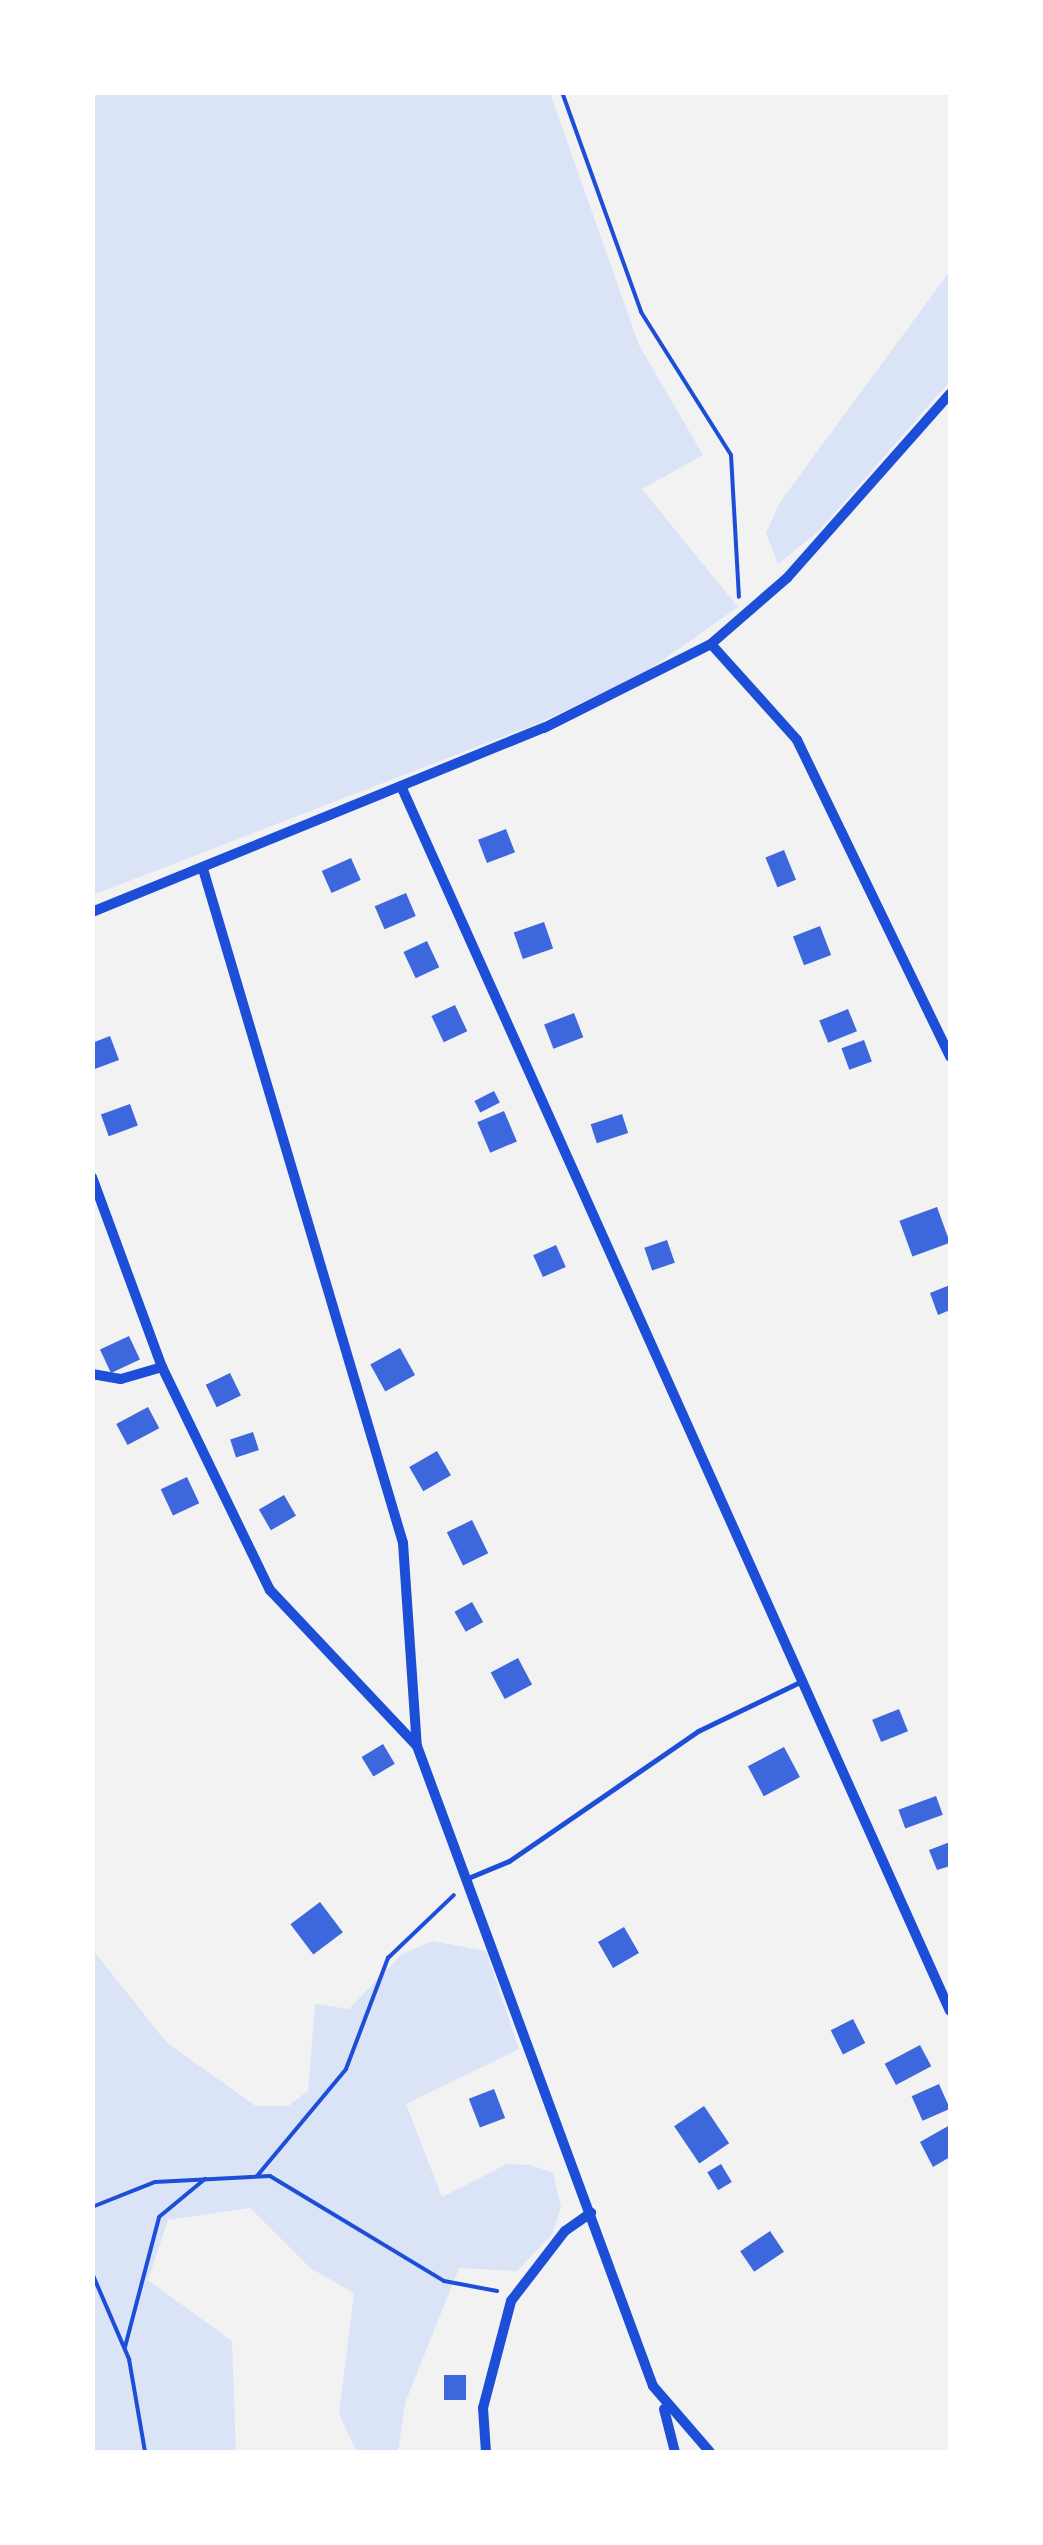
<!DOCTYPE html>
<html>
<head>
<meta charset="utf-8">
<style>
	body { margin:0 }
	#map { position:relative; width:1043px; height:2545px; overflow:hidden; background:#f2f2f2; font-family:"Exo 2",sans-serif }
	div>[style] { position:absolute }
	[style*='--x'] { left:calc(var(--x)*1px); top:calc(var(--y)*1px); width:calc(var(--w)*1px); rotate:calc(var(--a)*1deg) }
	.green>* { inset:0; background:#dbe4f7 }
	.building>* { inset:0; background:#3d67dc; transform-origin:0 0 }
	.path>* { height:4px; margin:-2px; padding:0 2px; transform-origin:2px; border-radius:2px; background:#1d4ed8 }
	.service>* { height:5px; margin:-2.5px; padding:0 2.5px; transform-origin:2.5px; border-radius:2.5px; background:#1d4ed8 }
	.minor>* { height:10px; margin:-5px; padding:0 5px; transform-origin:5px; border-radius:5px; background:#1d4ed8 }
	span { translate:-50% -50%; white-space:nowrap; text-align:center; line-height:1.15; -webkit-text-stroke:8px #fff; paint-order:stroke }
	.frame { position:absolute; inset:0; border:95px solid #fff; pointer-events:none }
</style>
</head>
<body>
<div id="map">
	<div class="green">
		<i style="clip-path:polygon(93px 93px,550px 93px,639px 345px,703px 455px,642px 489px,738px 607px,646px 672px,541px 722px,93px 895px)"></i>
		<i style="clip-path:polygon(950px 271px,950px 381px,818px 532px,778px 564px,766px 533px,780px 502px)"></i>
		<i style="clip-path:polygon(432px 1941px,486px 1951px,519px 2049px,406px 2104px,442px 2197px,507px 2164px,531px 2165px,553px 2173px,561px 2207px,552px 2235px,517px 2271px,459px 2268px,405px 2403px,398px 2452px,357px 2452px,339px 2414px,354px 2293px,310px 2268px,250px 2208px,168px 2220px,148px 2280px,232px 2341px,236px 2452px,93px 2452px,92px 1949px,167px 2043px,256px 2106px,288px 2106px,308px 2091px,315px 2004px,349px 2009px,402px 1954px)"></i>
	</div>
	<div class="building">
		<i style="left:506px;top:829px;width:25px;height:30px;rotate:69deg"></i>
		<i style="left:784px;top:850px;width:32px;height:20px;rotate:68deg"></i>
		<i style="left:351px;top:858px;width:24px;height:32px;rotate:66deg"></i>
		<i style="left:406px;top:893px;width:25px;height:34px;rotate:67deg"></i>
		<i style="left:544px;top:922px;width:28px;height:32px;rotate:71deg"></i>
		<i style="left:820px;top:926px;width:31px;height:29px;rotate:69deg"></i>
		<i style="left:427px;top:941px;width:29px;height:26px;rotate:65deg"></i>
		<i style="left:455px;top:1005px;width:29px;height:26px;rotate:65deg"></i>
		<i style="left:848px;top:1009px;width:24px;height:31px;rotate:68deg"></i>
		<i style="left:574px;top:1013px;width:26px;height:32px;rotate:69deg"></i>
		<i style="clip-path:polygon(110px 1036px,119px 1060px,92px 1070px,92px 1043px)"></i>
		<i style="left:864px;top:1040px;width:23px;height:24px;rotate:70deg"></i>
		<i style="left:494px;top:1091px;width:13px;height:22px;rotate:63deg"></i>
		<i style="left:130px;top:1104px;width:23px;height:31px;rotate:70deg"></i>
		<i style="left:504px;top:1111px;width:33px;height:29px;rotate:67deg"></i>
		<i style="left:622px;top:1114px;width:20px;height:33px;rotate:72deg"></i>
		<i style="left:937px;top:1207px;width:38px;height:40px;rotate:70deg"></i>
		<i style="left:667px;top:1240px;width:24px;height:24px;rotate:71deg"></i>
		<i style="left:556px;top:1245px;width:24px;height:25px;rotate:66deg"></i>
		<i style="clip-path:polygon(950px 1285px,950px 1310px,938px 1315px,930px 1293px)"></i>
		<i style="left:129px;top:1336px;width:26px;height:32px;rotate:65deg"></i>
		<i style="left:400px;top:1348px;width:31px;height:34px;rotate:61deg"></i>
		<i style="left:230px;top:1373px;width:25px;height:27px;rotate:64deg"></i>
		<i style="left:148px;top:1407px;width:24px;height:36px;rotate:62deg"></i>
		<i style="left:253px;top:1432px;width:19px;height:24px;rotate:72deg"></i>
		<i style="left:437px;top:1451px;width:28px;height:32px;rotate:60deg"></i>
		<i style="left:187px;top:1477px;width:29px;height:29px;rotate:65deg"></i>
		<i style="left:284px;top:1495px;width:24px;height:29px;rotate:60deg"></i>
		<i style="left:472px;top:1520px;width:37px;height:28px;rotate:64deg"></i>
		<i style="left:472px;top:1602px;width:23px;height:20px;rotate:61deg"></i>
		<i style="left:518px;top:1658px;width:30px;height:31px;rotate:62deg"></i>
		<i style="left:899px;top:1709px;width:24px;height:29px;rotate:68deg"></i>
		<i style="left:383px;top:1744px;width:23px;height:25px;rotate:59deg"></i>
		<i style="left:784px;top:1747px;width:34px;height:41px;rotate:62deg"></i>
		<i style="left:936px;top:1796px;width:20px;height:40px;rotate:70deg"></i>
		<i style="clip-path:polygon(950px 1842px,950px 1866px,937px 1870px,929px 1850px)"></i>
		<i style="left:320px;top:1902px;width:38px;height:37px;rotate:53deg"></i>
		<i style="left:624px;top:1927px;width:30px;height:30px;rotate:60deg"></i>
		<i style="left:853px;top:2019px;width:27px;height:25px;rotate:63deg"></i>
		<i style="left:920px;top:2045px;width:24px;height:40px;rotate:62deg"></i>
		<i style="left:939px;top:2084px;width:27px;height:30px;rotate:66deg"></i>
		<i style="left:494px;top:2089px;width:31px;height:27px;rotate:69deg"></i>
		<i style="left:704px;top:2106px;width:45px;height:36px;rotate:56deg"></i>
		<i style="clip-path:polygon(950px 2125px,950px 2157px,933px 2167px,920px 2142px)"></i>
		<i style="left:721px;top:2164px;width:21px;height:16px;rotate:59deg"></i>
		<i style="left:770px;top:2231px;width:25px;height:36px;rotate:56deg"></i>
		<i style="left:444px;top:2375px;width:22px;height:25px"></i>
	</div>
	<div class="path">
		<i style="--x:562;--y:92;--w:234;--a:70.2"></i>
		<i style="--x:641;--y:312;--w:169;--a:57.8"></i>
		<i style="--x:731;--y:455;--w:142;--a:86.8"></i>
		<i style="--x:257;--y:2176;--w:139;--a:-50.2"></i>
		<i style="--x:346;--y:2069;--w:119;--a:-69.3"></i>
		<i style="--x:388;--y:1958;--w:91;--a:-43.7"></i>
		<i style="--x:92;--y:2207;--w:68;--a:-21.6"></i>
		<i style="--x:155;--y:2182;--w:115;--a:-3"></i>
		<i style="--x:270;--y:2176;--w:203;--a:31.1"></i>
		<i style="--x:444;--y:2281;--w:54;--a:10.7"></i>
		<i style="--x:92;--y:2273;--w:94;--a:66.7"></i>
		<i style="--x:129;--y:2359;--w:94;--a:80.2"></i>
		<i style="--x:125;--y:2347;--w:134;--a:-75.3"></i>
		<i style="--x:159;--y:2217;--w:60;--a:-39.6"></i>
	</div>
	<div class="service">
		<i style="--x:468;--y:1878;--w:44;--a:-22.5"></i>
		<i style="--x:509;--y:1861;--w:229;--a:-34.5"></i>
		<i style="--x:698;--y:1731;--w:113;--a:-25.7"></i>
	</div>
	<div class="minor">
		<i style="--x:711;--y:644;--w:129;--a:48.1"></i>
		<i style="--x:797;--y:740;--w:352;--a:64.2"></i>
		<i style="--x:401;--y:786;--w:1342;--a:65.86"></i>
		<i style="--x:203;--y:869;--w:703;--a:73.47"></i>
		<i style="--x:403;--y:1543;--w:203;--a:86.1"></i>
		<i style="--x:417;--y:1746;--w:682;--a:69.76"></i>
		<i style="--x:653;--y:2386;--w:87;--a:49.2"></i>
		<i style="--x:92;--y:912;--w:488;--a:-22.2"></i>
		<i style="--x:544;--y:728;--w:187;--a:-26.7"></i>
		<i style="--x:711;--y:644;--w:101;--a:-41"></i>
		<i style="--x:787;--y:578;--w:246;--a:-48.5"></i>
		<i style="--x:92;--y:1177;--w:202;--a:69.8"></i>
		<i style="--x:162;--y:1367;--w:248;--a:64.2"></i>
		<i style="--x:270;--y:1590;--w:213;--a:46.7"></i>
		<i style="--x:92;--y:1374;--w:29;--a:10"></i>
		<i style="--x:121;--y:1379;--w:43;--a:-16.3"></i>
		<i style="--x:664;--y:2409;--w:44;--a:75.7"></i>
		<i style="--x:486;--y:2452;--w:44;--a:-93.9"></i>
		<i style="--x:483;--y:2408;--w:111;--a:-75.3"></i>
		<i style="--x:511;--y:2301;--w:88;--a:-52.4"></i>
		<i style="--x:565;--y:2231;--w:32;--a:-35"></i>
	</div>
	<div class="frame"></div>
</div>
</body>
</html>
